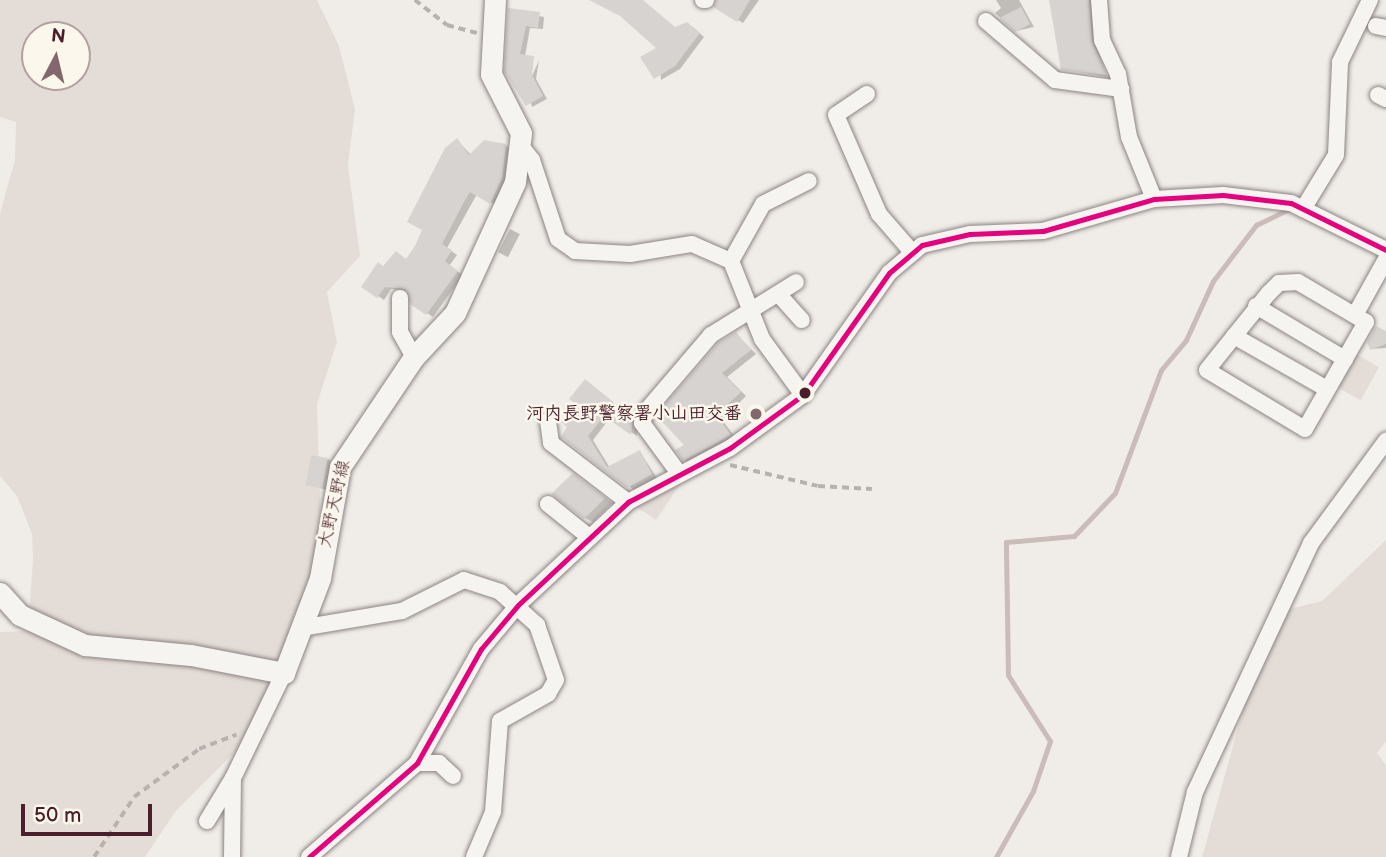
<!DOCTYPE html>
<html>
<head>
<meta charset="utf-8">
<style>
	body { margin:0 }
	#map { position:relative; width:1386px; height:857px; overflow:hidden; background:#f0ede8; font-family:"Balsamiq Sans","Klee One",sans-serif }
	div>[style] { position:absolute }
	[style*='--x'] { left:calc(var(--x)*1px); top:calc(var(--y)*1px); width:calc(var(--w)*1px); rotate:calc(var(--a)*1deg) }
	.green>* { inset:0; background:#e4ddd7; transform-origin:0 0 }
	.shadow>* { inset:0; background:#0003; transform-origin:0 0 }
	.stream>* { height:5px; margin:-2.5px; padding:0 2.5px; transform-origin:2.5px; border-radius:2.5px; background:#cabcb9 }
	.building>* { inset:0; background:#d7d3d0; transform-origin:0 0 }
	.path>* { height:3.5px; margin-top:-1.75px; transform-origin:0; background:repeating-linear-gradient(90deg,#b7b2b0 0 7px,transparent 0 12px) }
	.roads { filter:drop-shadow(0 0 2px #8d8383) drop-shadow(0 0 2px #8d8383) }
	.street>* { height:16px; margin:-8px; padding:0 8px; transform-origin:8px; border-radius:8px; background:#f5f4f0 }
	.secondary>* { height:21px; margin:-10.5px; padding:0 10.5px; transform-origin:10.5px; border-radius:10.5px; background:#f5f4f0 }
	.bus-1>* { height:5px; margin:-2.5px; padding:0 2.5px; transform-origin:2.5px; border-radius:2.5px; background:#e5007d }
	.dots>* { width:19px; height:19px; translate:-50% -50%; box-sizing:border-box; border:4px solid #fbf7ec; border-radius:50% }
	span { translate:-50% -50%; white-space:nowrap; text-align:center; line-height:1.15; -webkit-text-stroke:5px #fbf7ec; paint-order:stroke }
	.poi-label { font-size:18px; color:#4a1f2b; font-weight:700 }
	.right { translate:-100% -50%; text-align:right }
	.street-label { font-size:18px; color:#4a1f2b }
	.north { position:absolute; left:21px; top:21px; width:70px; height:70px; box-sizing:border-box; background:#fbf7ec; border:2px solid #b4a19f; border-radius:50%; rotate:7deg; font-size:19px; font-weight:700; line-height:28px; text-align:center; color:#4a1f2b }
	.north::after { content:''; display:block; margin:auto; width:24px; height:32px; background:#84676d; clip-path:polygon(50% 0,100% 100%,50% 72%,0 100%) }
	.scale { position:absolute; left:21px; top:804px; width:131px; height:32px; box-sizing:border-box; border:4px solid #4a1f2b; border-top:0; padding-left:9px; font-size:21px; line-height:24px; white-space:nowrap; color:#4a1f2b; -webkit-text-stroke:5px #fbf7ec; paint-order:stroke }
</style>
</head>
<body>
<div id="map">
	<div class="green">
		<i style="clip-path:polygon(evenodd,0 0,317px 0,339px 46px,355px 109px,348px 165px,360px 256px,327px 292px,337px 342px,317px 404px,321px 531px,313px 623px,250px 737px,175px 812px,145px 857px,0 857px,0 632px,28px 631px,33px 559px,32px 534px,17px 496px,0 476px,0 214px,15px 159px,16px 122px,0 117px,0 0,35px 35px,77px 35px,77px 77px,35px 77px,35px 35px)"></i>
		<i style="left:1352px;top:352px;width:31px;height:38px;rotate:29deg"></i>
		<i style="clip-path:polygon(683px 480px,656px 520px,635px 506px)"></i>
		<i style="clip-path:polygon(1386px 540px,1386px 741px,1377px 753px,1386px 765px,1386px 857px,1202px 857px,1270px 614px,1322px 601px)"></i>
	</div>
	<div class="shadow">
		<i style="clip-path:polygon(604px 0,630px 0,675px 29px,693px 27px,704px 37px,680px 69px,661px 80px,659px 48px)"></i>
		<i style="clip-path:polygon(721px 0,759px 0,743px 23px,716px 7px)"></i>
		<i style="clip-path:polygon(996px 0,1019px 0,1034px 27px,1016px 31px,995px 13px,1001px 8px)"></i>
		<i style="clip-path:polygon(1050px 0,1096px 0,1096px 45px,1107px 77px,1062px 69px)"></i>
		<i style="clip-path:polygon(509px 10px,544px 17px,543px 29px,530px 28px,525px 56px,529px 83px,539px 60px,536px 79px,547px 99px,532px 107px)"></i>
		<i style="clip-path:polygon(457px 140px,472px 156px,501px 143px,512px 149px,508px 182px,497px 206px,477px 194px,447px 248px,457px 255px,449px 266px,463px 275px,433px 317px,412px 303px,407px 291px,391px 289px,384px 300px,363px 286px,383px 268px,407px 260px,416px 247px)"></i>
		<i style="left:510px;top:229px;width:11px;height:26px;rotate:27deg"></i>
		<i style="clip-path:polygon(1386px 333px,1386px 348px,1371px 349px)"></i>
		<i style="clip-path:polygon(736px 334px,756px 354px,727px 377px,746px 396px,722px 420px,736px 438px,691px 463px,684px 460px,687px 445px,658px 418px,719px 344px)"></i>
		<i style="clip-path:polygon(591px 385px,638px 423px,637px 436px,610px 418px,593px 440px,610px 468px,640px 452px,657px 478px,634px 490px,563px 437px)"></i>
		<i style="clip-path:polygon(328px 459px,333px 462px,327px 490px,306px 484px)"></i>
		<i style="clip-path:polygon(581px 480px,612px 503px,593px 522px,585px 518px)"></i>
	</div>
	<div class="stream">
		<i style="--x:996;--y:857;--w:76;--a:-60.7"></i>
		<i style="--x:1033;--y:791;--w:53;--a:-71.2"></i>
		<i style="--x:1050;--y:741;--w:78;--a:-122.5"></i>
		<i style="--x:1008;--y:675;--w:133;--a:-90.9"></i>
		<i style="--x:1006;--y:542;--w:68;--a:-5"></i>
		<i style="--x:1074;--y:536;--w:59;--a:-46.4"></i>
		<i style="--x:1115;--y:493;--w:131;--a:-69.5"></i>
		<i style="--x:1161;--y:370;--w:39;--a:-50"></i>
		<i style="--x:1186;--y:340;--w:65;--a:-65.4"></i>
		<i style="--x:1213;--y:281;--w:71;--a:-52.5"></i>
		<i style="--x:1256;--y:225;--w:41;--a:-25.9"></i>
	</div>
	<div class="building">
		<i style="clip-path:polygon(589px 0,643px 0,675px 27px,687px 22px,700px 33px,675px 66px,654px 79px,640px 57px,656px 48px,620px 16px)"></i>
		<i style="clip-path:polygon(716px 0,750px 0,737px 22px,713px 7px)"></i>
		<i style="clip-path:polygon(1049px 0,1089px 0,1092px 41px,1107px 75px,1061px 70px)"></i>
		<i style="clip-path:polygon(1021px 7px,1030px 24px,1015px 32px,999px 18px)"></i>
		<i style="clip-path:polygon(508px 8px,540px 12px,538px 28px,526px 26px,520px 54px,534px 56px,532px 75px,543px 96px,526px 106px,504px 71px)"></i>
		<i style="clip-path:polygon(457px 138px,469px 155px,484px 140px,506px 144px,502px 178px,490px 204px,470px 192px,465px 200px,442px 244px,452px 250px,445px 261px,458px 271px,426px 315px,410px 304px,405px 289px,385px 287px,377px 298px,361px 287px,378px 262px,383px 266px,396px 251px,406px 259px,415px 246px,422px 230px,407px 222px,445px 148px)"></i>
		<i style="clip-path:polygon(1376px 326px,1386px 331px,1386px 344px,1370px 350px,1367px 342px)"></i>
		<i style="clip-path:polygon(736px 332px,751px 350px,722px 373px,741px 392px,716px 415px,731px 435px,683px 461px,675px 450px,684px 445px,656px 415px,718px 343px)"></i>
		<i style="clip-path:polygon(585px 379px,633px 418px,631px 435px,604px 416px,588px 436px,607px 467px,640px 450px,652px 474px,627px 488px,561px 437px,567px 427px,561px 422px,576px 404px,569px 399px)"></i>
		<i style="left:311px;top:455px;width:17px;height:31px;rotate:10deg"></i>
		<i style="clip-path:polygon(573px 473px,605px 498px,584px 519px,551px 494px)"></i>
	</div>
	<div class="path">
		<i style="--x:415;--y:0;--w:41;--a:38"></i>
		<i style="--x:447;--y:25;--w:31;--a:15"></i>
		<i style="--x:730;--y:465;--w:90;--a:13.4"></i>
		<i style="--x:818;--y:486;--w:54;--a:3.2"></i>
		<i style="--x:94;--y:857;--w:72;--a:-56.3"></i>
		<i style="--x:134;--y:797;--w:81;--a:-36.4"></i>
		<i style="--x:199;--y:749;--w:40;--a:-21"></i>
	</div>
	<div class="roads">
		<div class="street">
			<i style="--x:703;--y:0;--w:3;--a:0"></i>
			<i style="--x:1099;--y:0;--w:40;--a:85.7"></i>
			<i style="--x:1102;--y:40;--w:38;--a:65"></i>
			<i style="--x:1118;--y:74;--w:64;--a:80.1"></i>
			<i style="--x:1129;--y:137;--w:67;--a:68"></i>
			<i style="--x:986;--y:21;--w:91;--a:40.5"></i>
			<i style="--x:1055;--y:80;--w:67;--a:7.8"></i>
			<i style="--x:1376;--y:26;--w:10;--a:11"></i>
			<i style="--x:867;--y:94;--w:37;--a:146"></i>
			<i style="--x:836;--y:115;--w:108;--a:66.5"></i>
			<i style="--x:879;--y:214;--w:50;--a:49"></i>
			<i style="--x:1378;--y:95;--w:9;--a:27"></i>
			<i style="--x:521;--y:146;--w:18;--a:52"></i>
			<i style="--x:532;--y:160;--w:83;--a:71.8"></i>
			<i style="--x:558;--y:239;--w:21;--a:35"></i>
			<i style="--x:575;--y:251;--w:55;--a:3.1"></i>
			<i style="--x:630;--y:254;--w:63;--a:-9.2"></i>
			<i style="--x:692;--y:244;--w:43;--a:23.6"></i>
			<i style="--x:731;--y:261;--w:84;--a:68.3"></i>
			<i style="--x:762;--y:339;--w:69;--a:53.8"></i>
			<i style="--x:1303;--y:209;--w:63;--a:-58.6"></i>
			<i style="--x:1336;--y:155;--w:93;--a:-87.5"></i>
			<i style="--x:1340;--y:62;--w:69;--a:-64.2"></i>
			<i style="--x:731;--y:261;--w:65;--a:-60.7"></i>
			<i style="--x:763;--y:204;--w:51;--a:-26.6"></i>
			<i style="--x:1298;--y:282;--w:79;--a:30.5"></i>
			<i style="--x:1366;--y:322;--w:123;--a:119.7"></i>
			<i style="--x:1305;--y:429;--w:114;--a:-149"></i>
			<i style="--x:1207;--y:370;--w:99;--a:-51.2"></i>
			<i style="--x:1269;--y:293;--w:14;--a:-45"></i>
			<i style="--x:1279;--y:283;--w:19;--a:-3"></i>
			<i style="--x:781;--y:297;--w:31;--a:48"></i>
			<i style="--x:400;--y:298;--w:34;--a:90"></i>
			<i style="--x:400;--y:332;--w:29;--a:61"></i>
			<i style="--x:1256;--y:306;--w:104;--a:30.8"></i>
			<i style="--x:1355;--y:315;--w:64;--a:-61"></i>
			<i style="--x:1234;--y:336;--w:107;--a:29.7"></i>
			<i style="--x:548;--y:421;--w:22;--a:82"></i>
			<i style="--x:551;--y:443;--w:97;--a:37.5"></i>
			<i style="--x:678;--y:472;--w:61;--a:-126.3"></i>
			<i style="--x:642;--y:423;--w:14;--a:-69"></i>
			<i style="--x:647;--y:410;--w:99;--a:-49.5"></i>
			<i style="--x:711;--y:335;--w:100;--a:-31.9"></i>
			<i style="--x:548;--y:504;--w:51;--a:38.7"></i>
			<i style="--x:301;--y:628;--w:102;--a:-9.6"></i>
			<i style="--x:402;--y:611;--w:69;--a:-26.6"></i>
			<i style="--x:464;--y:580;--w:38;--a:18"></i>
			<i style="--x:500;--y:592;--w:50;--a:41.7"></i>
			<i style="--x:537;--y:625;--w:58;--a:70.9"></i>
			<i style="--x:556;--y:680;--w:16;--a:120"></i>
			<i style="--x:548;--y:694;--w:55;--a:150.6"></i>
			<i style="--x:500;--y:721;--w:91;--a:94.4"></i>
			<i style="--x:493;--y:812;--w:49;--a:112.9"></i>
			<i style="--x:417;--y:763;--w:22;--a:0"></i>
			<i style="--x:439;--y:763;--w:19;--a:43"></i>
			<i style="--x:207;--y:821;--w:50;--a:-58.8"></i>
			<i style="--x:232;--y:857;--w:79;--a:-89.3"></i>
			<i style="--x:233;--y:778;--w:117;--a:-64.1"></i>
			<i style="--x:309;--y:857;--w:143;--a:-41"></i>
			<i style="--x:417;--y:763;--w:131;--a:-60.7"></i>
			<i style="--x:481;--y:649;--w:57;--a:-49.9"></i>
			<i style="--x:518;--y:605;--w:151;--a:-43.1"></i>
			<i style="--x:628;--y:502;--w:115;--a:-27.9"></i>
			<i style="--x:730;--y:448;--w:90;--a:-36"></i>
			<i style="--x:803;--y:395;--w:149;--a:-54.8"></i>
			<i style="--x:889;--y:273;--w:43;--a:-40.3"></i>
			<i style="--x:922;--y:245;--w:49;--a:-12.9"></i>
			<i style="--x:970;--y:234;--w:73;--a:-2.4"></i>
			<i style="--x:1043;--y:231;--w:116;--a:-16.1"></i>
			<i style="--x:1154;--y:199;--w:69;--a:-3.3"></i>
			<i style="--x:1223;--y:195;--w:68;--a:6.7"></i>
			<i style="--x:1291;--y:203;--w:106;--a:26.3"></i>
			<i style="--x:1179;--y:857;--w:67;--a:-76.2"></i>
			<i style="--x:1195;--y:792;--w:275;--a:-65"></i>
			<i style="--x:1311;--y:543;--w:127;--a:-53.7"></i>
		</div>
		<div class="secondary">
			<i style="--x:0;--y:593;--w:30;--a:48"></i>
			<i style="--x:20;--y:615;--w:72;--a:24.8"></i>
			<i style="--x:85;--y:645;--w:106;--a:5.4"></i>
			<i style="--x:191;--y:655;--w:95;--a:11"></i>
			<i style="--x:284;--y:673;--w:102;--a:-69.2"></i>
			<i style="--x:320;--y:578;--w:113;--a:-79.8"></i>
			<i style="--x:340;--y:467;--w:133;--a:-56.1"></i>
			<i style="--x:414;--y:357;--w:60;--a:-47"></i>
			<i style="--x:455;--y:313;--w:144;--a:-65.4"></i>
			<i style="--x:515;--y:182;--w:49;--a:-83"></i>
			<i style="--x:521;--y:133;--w:66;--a:-117"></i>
			<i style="--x:491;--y:74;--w:74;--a:-86.9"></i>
		</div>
	</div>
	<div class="bus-1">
		<i style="--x:309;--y:857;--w:143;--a:-41"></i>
		<i style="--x:417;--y:763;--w:131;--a:-60.7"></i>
		<i style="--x:481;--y:649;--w:57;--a:-49.9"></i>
		<i style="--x:518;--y:605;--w:151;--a:-43.1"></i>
		<i style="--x:628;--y:502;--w:115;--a:-27.9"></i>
		<i style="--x:730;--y:448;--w:90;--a:-36"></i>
		<i style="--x:803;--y:395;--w:149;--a:-54.8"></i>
		<i style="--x:889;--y:273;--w:43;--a:-40.3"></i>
		<i style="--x:922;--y:245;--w:49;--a:-12.9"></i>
		<i style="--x:970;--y:234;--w:73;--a:-2.4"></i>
		<i style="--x:1043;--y:231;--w:116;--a:-16.1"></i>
		<i style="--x:1154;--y:199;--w:69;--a:-3.3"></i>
		<i style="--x:1223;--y:195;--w:68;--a:6.7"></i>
		<i style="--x:1291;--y:203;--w:106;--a:26.3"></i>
	</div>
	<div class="dots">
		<i style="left:805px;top:393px;background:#4a1f2b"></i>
		<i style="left:756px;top:414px;background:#84676d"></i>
	</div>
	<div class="poi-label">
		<span class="right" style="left:742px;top:414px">河内長野警察署小山田交番</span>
	</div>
	<div class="street-label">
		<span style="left:335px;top:504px;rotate:-77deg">大野天野線</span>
	</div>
	<div class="north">N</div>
	<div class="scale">50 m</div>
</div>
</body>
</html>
